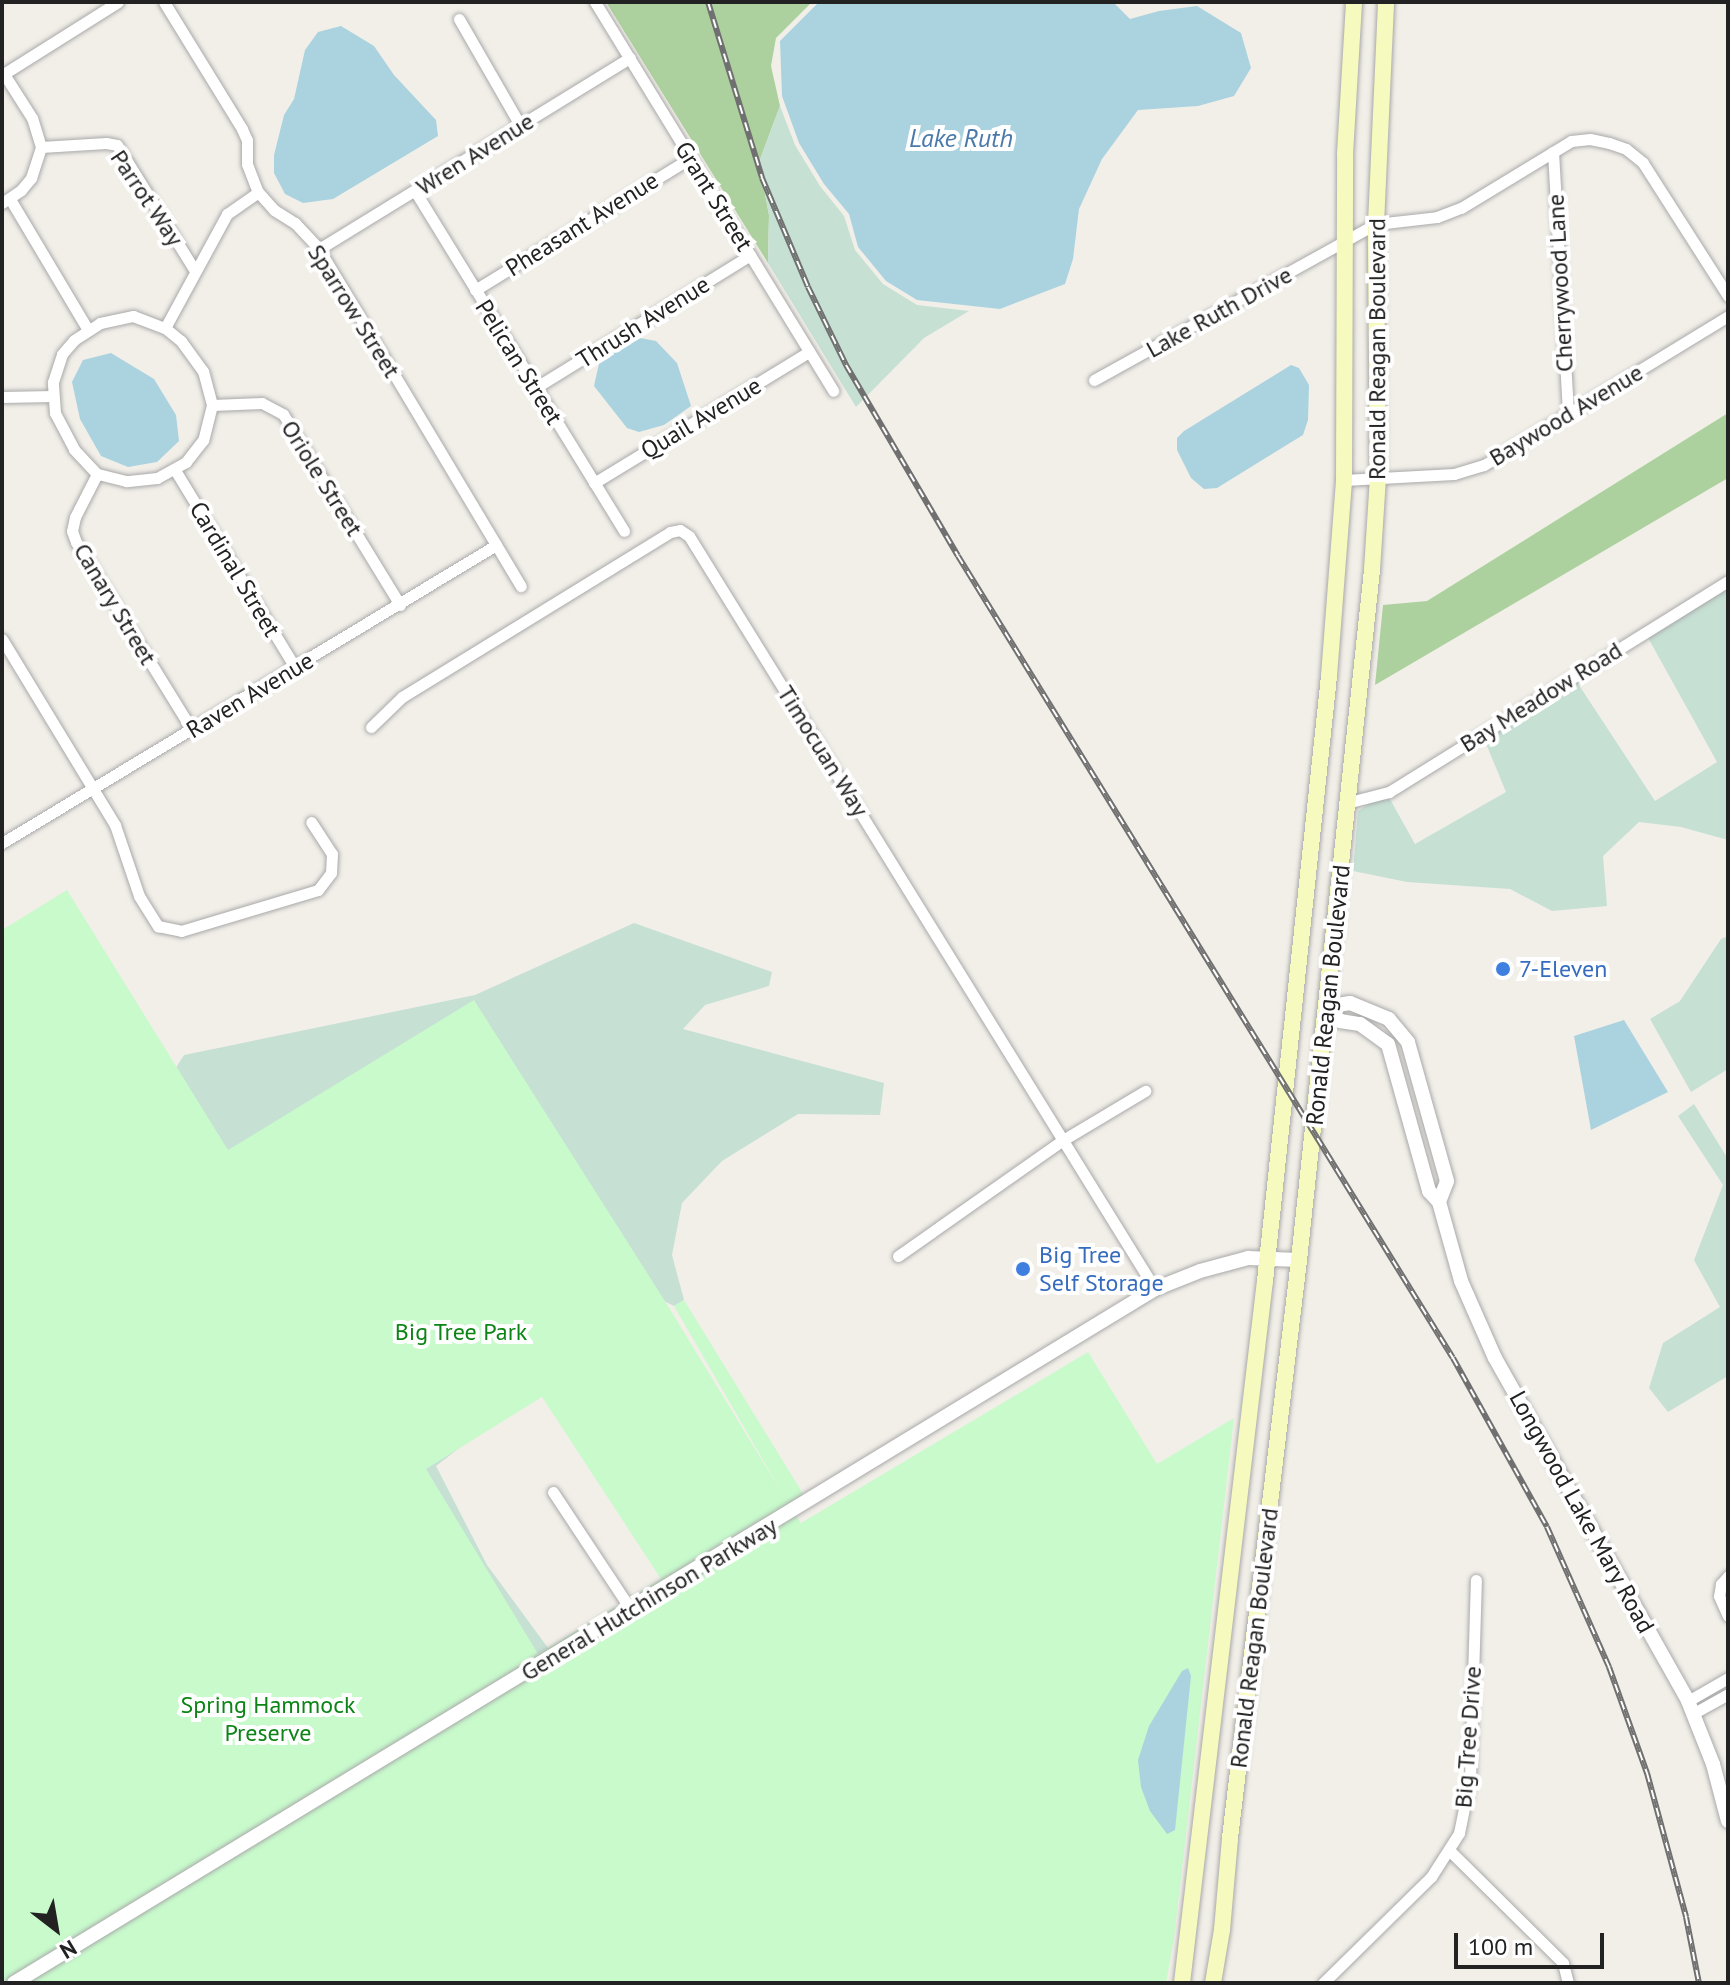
<!DOCTYPE html>
<html>
<head>
<meta charset="utf-8">
<style>
	body { margin:0 }
	#map { position:relative; width:1730px; height:1985px; overflow:hidden; background:#f2efe9; font-family:"PT Sans",sans-serif }
	div>[style] { position:absolute }
	[style*='--x'] { left:calc(var(--x)*1px); top:calc(var(--y)*1px); width:calc(var(--w)*1px); rotate:calc(var(--a)*1deg) }
	.forest>* { inset:0; background:#add19e }
	.wetland>* { inset:0; background:#c6e0d4 }
	.park>* { inset:0; background:#c8facc }
	.water>* { inset:0; background:#aad3df }
	.roads { filter:drop-shadow(0 0 2px #a9a9a9) drop-shadow(0 0 2px #a9a9a9) }
	.minor>* { height:11px; margin:-5.5px; padding:0 5.5px; transform-origin:5.5px; border-radius:5.5px; background:#fff }
	.tertiary>* { height:14px; margin:-7px; padding:0 7px; transform-origin:7px; border-radius:7px; background:#fff }
	.secondary>* { height:16px; margin:-8px; padding:0 8px; transform-origin:8px; border-radius:8px; background:#f7fabf }
	.rail>* { height:6px; margin-top:-3px; transform-origin:0; background:repeating-linear-gradient(90deg,#fff 0 9px,#707070 0 18px); box-sizing:border-box; border-block:2px solid #707070 }
	.dots>* { width:22px; height:22px; translate:-50% -50%; box-sizing:border-box; border:4px solid #fff; border-radius:50% }
	span { translate:-50% -50%; white-space:nowrap; text-align:center; line-height:1.15; -webkit-text-stroke:8px #fff; paint-order:stroke }
	.street-label { font-size:24px; color:#222 }
	.shop-label { font-size:24px; color:#366cbe }
	.left { translate:0 -50%; text-align:left }
	.park-label { font-size:24px; color:#0c8416 }
	.water-label { font-size:26px; color:#4a7aab; font-style:italic }
	.frame { position:absolute; inset:0; border:4px solid #222; pointer-events:none }
	.north { position:absolute; left:16px; top:1889px; width:80px; height:80px; -webkit-text-stroke:6px #fff; paint-order:stroke; rotate:149deg; font-size:22px; font-weight:700; line-height:32px; text-align:center; color:#222 }
	.north::after { content:''; display:block; margin:auto; width:28px; height:36px; background:#222; clip-path:polygon(50% 0,100% 100%,50% 72%,0 100%) }
	.scale { position:absolute; left:1454px; top:1933px; width:150px; height:36px; box-sizing:border-box; border:4px solid #222; border-top:0; padding-left:10px; font-size:24px; line-height:28px; white-space:nowrap; color:#222; -webkit-text-stroke:6px #fff; paint-order:stroke }
</style>
</head>
<body>
<div id="map">
	<div class="forest">
		<i style="clip-path:polygon(606px 2px,812px 2px,776px 38px,771px 66px,780px 106px,759px 162px,769px 215px,768px 263px)"></i>
		<i style="clip-path:polygon(1728px 413px,1728px 478px,1375px 685px,1383px 605px,1427px 601px)"></i>
	</div>
	<div class="wetland">
		<i style="clip-path:polygon(780px 106px,795px 145px,820px 186px,844px 216px,855px 250px,883px 284px,917px 305px,969px 311px,924px 338px,856px 407px,768px 263px,769px 215px,759px 162px)"></i>
		<i style="clip-path:polygon(1728px 587px,1728px 840px,1681px 827px,1639px 822px,1603px 856px,1607px 906px,1552px 911px,1510px 889px,1407px 882px,1353px 871px,1358px 811px,1386px 792px,1415px 844px,1506px 792px,1482px 734px,1575px 679px,1655px 801px,1717px 762px,1647px 636px)"></i>
		<i style="clip-path:polygon(634px 923px,772px 972px,769px 986px,705px 1005px,683px 1029px,884px 1083px,880px 1115px,798px 1114px,722px 1161px,682px 1203px,672px 1255px,684px 1300px,674px 1306px,666px 1302px,575px 1358px,436px 1466px,487px 1565px,551px 1652px,2px 1983px,2px 1787px,156px 1099px,184px 1055px,475px 995px)"></i>
		<i style="clip-path:polygon(1728px 936px,1728px 1069px,1691px 1092px,1650px 1019px,1680px 1001px,1721px 939px)"></i>
		<i style="clip-path:polygon(1694px 1104px,1728px 1159px,1728px 1376px,1668px 1412px,1649px 1388px,1663px 1343px,1720px 1307px,1694px 1260px,1723px 1185px,1678px 1116px)"></i>
	</div>
	<div class="park">
		<i style="clip-path:polygon(evenodd,67px 890px,228px 1150px,474px 1000px,668px 1306px,782px 1493px,674px 1306px,684px 1300px,805px 1497px,790px 1507px,801px 1523px,1088px 1352px,1157px 1464px,1234px 1418px,1174px 1938px,1166px 1983px,2px 1983px,2px 930px,67px 890px,542px 1397px,661px 1579px,538px 1654px,426px 1469px,542px 1397px)"></i>
	</div>
	<div class="water">
		<i style="clip-path:polygon(819px 2px,1113px 2px,1130px 19px,1159px 11px,1197px 6px,1241px 33px,1251px 68px,1234px 96px,1198px 106px,1138px 110px,1102px 159px,1079px 209px,1073px 259px,1065px 284px,1000px 309px,917px 300px,886px 281px,858px 247px,849px 214px,824px 184px,799px 143px,782px 96px,780px 41px)"></i>
		<i style="clip-path:polygon(341px 26px,374px 46px,394px 75px,436px 120px,438px 136px,333px 199px,303px 203px,285px 194px,274px 173px,274px 155px,284px 115px,294px 99px,305px 50px,318px 32px)"></i>
		<i style="clip-path:polygon(640px 338px,656px 341px,677px 363px,691px 406px,664px 425px,639px 432px,627px 428px,594px 386px,600px 359px)"></i>
		<i style="clip-path:polygon(111px 353px,154px 379px,176px 415px,179px 441px,157px 462px,128px 467px,101px 456px,80px 419px,72px 382px,83px 360px)"></i>
		<i style="clip-path:polygon(1291px 365px,1299px 368px,1309px 385px,1308px 420px,1303px 435px,1217px 488px,1204px 489px,1191px 478px,1177px 450px,1177px 438px,1184px 431px)"></i>
		<i style="clip-path:polygon(1624px 1020px,1668px 1092px,1591px 1130px,1574px 1036px)"></i>
		<i style="clip-path:polygon(1188px 1668px,1191px 1676px,1175px 1830px,1167px 1834px,1150px 1811px,1141px 1787px,1138px 1760px,1149px 1726px,1182px 1671px)"></i>
	</div>
	<div class="roads">
		<div class="minor">
			<i style="--x:164;--y:2;--w:149;--a:58.4"></i>
			<i style="--x:242;--y:129;--w:12;--a:66"></i>
			<i style="--x:247;--y:140;--w:24;--a:90"></i>
			<i style="--x:247;--y:164;--w:30;--a:69"></i>
			<i style="--x:258;--y:192;--w:24;--a:48"></i>
			<i style="--x:274;--y:210;--w:25;--a:32"></i>
			<i style="--x:295;--y:223;--w:35;--a:47"></i>
			<i style="--x:319;--y:249;--w:393;--a:59.1"></i>
			<i style="--x:595;--y:2;--w:456;--a:58.5"></i>
			<i style="--x:459;--y:19;--w:122;--a:60.1"></i>
			<i style="--x:2;--y:75;--w:137;--a:-32.2"></i>
			<i style="--x:41;--y:147;--w:65;--a:-3.5"></i>
			<i style="--x:106;--y:143;--w:11;--a:10"></i>
			<i style="--x:117;--y:145;--w:148;--a:58.2"></i>
			<i style="--x:1553;--y:152;--w:263;--a:86.7"></i>
			<i style="--x:415;--y:191;--w:399;--a:58.4"></i>
			<i style="--x:10;--y:199;--w:152;--a:59.2"></i>
			<i style="--x:2;--y:203;--w:23;--a:-34"></i>
			<i style="--x:21;--y:190;--w:16;--a:-50"></i>
			<i style="--x:31;--y:178;--w:33;--a:-72"></i>
			<i style="--x:41;--y:147;--w:30;--a:-107"></i>
			<i style="--x:32;--y:118;--w:52;--a:-122.5"></i>
			<i style="--x:319;--y:249;--w:365;--a:-31.6"></i>
			<i style="--x:475;--y:290;--w:252;--a:-31.5"></i>
			<i style="--x:133;--y:316;--w:34;--a:21"></i>
			<i style="--x:165;--y:328;--w:21;--a:39"></i>
			<i style="--x:181;--y:341;--w:37;--a:54"></i>
			<i style="--x:203;--y:371;--w:35;--a:75"></i>
			<i style="--x:212;--y:405;--w:36;--a:104"></i>
			<i style="--x:203;--y:440;--w:28;--a:128"></i>
			<i style="--x:186;--y:462;--w:33;--a:151"></i>
			<i style="--x:157;--y:478;--w:31;--a:174"></i>
			<i style="--x:126;--y:481;--w:30;--a:-166"></i>
			<i style="--x:97;--y:474;--w:34;--a:-133"></i>
			<i style="--x:74;--y:449;--w:41;--a:-117.8"></i>
			<i style="--x:55;--y:413;--w:31;--a:-94"></i>
			<i style="--x:53;--y:382;--w:29;--a:-72"></i>
			<i style="--x:62;--y:354;--w:18;--a:-49"></i>
			<i style="--x:74;--y:340;--w:31;--a:-33"></i>
			<i style="--x:100;--y:323;--w:34;--a:-12"></i>
			<i style="--x:165;--y:328;--w:130;--a:-61.5"></i>
			<i style="--x:227;--y:214;--w:38;--a:-35"></i>
			<i style="--x:1094;--y:380;--w:322;--a:-29"></i>
			<i style="--x:1376;--y:224;--w:61;--a:-6.5"></i>
			<i style="--x:1437;--y:217;--w:26;--a:-21"></i>
			<i style="--x:1461;--y:208;--w:129;--a:-31.3"></i>
			<i style="--x:1571;--y:141;--w:19;--a:-6"></i>
			<i style="--x:1590;--y:139;--w:19;--a:12"></i>
			<i style="--x:1609;--y:143;--w:18;--a:19"></i>
			<i style="--x:1626;--y:149;--w:22;--a:39"></i>
			<i style="--x:1643;--y:163;--w:158;--a:57.4"></i>
			<i style="--x:535;--y:388;--w:253;--a:-31.7"></i>
			<i style="--x:2;--y:397;--w:51;--a:-1.1"></i>
			<i style="--x:212;--y:405;--w:50;--a:-2.3"></i>
			<i style="--x:262;--y:403;--w:24;--a:28"></i>
			<i style="--x:283;--y:414;--w:224;--a:58.5"></i>
			<i style="--x:175;--y:470;--w:231;--a:58.7"></i>
			<i style="--x:97;--y:474;--w:48;--a:117.1"></i>
			<i style="--x:75;--y:517;--w:14;--a:102"></i>
			<i style="--x:72;--y:531;--w:12;--a:70"></i>
			<i style="--x:76;--y:542;--w:221;--a:58.3"></i>
			<i style="--x:1344;--y:480;--w:110;--a:-3.1"></i>
			<i style="--x:1454;--y:474;--w:31;--a:-17"></i>
			<i style="--x:1484;--y:465;--w:286;--a:-31.4"></i>
			<i style="--x:594;--y:483;--w:252;--a:-31.4"></i>
			<i style="--x:2;--y:639;--w:218;--a:58.7"></i>
			<i style="--x:115;--y:825;--w:75;--a:71.3"></i>
			<i style="--x:139;--y:896;--w:36;--a:58"></i>
			<i style="--x:158;--y:926;--w:24;--a:12"></i>
			<i style="--x:181;--y:931;--w:143;--a:-16.7"></i>
			<i style="--x:318;--y:890;--w:21;--a:-53"></i>
			<i style="--x:331;--y:873;--w:19;--a:-87"></i>
			<i style="--x:332;--y:854;--w:38;--a:-123"></i>
			<i style="--x:371;--y:727;--w:43;--a:-44.1"></i>
			<i style="--x:402;--y:697;--w:315;--a:-31.6"></i>
			<i style="--x:670;--y:532;--w:10;--a:-11"></i>
			<i style="--x:680;--y:530;--w:11;--a:34"></i>
			<i style="--x:689;--y:536;--w:886;--a:58.25"></i>
			<i style="--x:1350;--y:802;--w:40;--a:-14.4"></i>
			<i style="--x:1389;--y:792;--w:399;--a:-31.9"></i>
			<i style="--x:2;--y:843;--w:577;--a:-31.1"></i>
			<i style="--x:898;--y:1256;--w:202;--a:-35.1"></i>
			<i style="--x:1063;--y:1140;--w:96;--a:-30.9"></i>
			<i style="--x:553;--y:1492;--w:141;--a:56.5"></i>
			<i style="--x:1728;--y:1576;--w:11;--a:131"></i>
			<i style="--x:1721;--y:1584;--w:12;--a:99"></i>
			<i style="--x:1719;--y:1596;--w:22;--a:66"></i>
			<i style="--x:1688;--y:1701;--w:46;--a:-29.9"></i>
			<i style="--x:1694;--y:1713;--w:39;--a:-29"></i>
			<i style="--x:1450;--y:1851;--w:159;--a:44.7"></i>
			<i style="--x:1563;--y:1963;--w:21;--a:76"></i>
			<i style="--x:1323;--y:1983;--w:151;--a:-44.5"></i>
			<i style="--x:1431;--y:1877;--w:52;--a:-57.5"></i>
			<i style="--x:1459;--y:1833;--w:55;--a:-78.5"></i>
			<i style="--x:1470;--y:1779;--w:199;--a:-88.3"></i>
		</div>
		<div class="tertiary">
			<i style="--x:1439;--y:1202;--w:22;--a:-69"></i>
			<i style="--x:1447;--y:1181;--w:144;--a:-105.7"></i>
			<i style="--x:1408;--y:1042;--w:30;--a:-130"></i>
			<i style="--x:1389;--y:1019;--w:42;--a:-157.7"></i>
			<i style="--x:1350;--y:1003;--w:24;--a:171"></i>
			<i style="--x:1326;--y:1007;--w:20;--a:45"></i>
			<i style="--x:1340;--y:1021;--w:20;--a:9"></i>
			<i style="--x:1360;--y:1024;--w:34;--a:36"></i>
			<i style="--x:1388;--y:1044;--w:153;--a:74.4"></i>
			<i style="--x:1429;--y:1191;--w:15;--a:48"></i>
			<i style="--x:1439;--y:1202;--w:82;--a:74.4"></i>
			<i style="--x:1461;--y:1281;--w:84;--a:66.2"></i>
			<i style="--x:1495;--y:1358;--w:394;--a:60.6"></i>
			<i style="--x:1688;--y:1701;--w:68;--a:68.4"></i>
			<i style="--x:1713;--y:1764;--w:59;--a:75.3"></i>
			<i style="--x:14;--y:1983;--w:1335;--a:-31.31"></i>
			<i style="--x:1155;--y:1289;--w:48;--a:-21.8"></i>
			<i style="--x:1200;--y:1271;--w:50;--a:-15.2"></i>
			<i style="--x:1248;--y:1258;--w:51;--a:2.2"></i>
		</div>
		<div class="secondary">
			<i style="--x:1182;--y:1983;--w:707;--a:-83.26"></i>
			<i style="--x:1265;--y:1281;--w:608;--a:-83.96"></i>
			<i style="--x:1329;--y:676;--w:197;--a:-85.6"></i>
			<i style="--x:1344;--y:480;--w:326;--a:-89.8"></i>
			<i style="--x:1345;--y:154;--w:152;--a:-86.6"></i>
			<i style="--x:1213;--y:1983;--w:54;--a:-80.4"></i>
			<i style="--x:1222;--y:1930;--w:92;--a:-85"></i>
			<i style="--x:1230;--y:1838;--w:582;--a:-83.19"></i>
			<i style="--x:1299;--y:1260;--w:694;--a:-83.96"></i>
			<i style="--x:1372;--y:570;--w:92;--a:-86.3"></i>
			<i style="--x:1378;--y:478;--w:254;--a:-90.5"></i>
			<i style="--x:1376;--y:224;--w:222;--a:-87.4"></i>
		</div>
	</div>
	<div class="rail">
		<i style="--x:708;--y:2;--w:184;--a:72.9"></i>
		<i style="--x:762;--y:178;--w:118;--a:67.1"></i>
		<i style="--x:808;--y:287;--w:87;--a:64"></i>
		<i style="--x:846;--y:365;--w:221;--a:59.6"></i>
		<i style="--x:958;--y:556;--w:942;--a:58.32"></i>
		<i style="--x:1453;--y:1358;--w:193;--a:60.9"></i>
		<i style="--x:1547;--y:1527;--w:153;--a:66.1"></i>
		<i style="--x:1609;--y:1667;--w:113;--a:70.3"></i>
		<i style="--x:1647;--y:1773;--w:149;--a:74.8"></i>
		<i style="--x:1686;--y:1917;--w:67;--a:78.9"></i>
	</div>
	<div class="dots">
		<i style="left:1503px;top:969px;background:#3f7fe0"></i>
		<i style="left:1023px;top:1269px;background:#3f7fe0"></i>
	</div>
	<div class="street-label">
		<span style="left:475px;top:154px;rotate:-32deg">Wren Avenue</span>
		<span style="left:714px;top:196px;rotate:58deg">Grant Street</span>
		<span style="left:147px;top:198px;rotate:56deg">Parrot Way</span>
		<span style="left:582px;top:224px;rotate:-32deg">Pheasant Avenue</span>
		<span style="left:1560px;top:283px;rotate:-93deg">Cherrywood Lane</span>
		<span style="left:354px;top:311px;rotate:58deg">Sparrow Street</span>
		<span style="left:1219px;top:312px;rotate:-29deg">Lake Ruth Drive</span>
		<span style="left:643px;top:322px;rotate:-32deg">Thrush Avenue</span>
		<span style="left:1377px;top:349px;rotate:-90deg">Ronald Reagan Boulevard</span>
		<span style="left:519px;top:362px;rotate:58deg">Pelican Street</span>
		<span style="left:1566px;top:415px;rotate:-31deg">Baywood Avenue</span>
		<span style="left:701px;top:418px;rotate:-31deg">Quail Avenue</span>
		<span style="left:322px;top:478px;rotate:58deg">Oriole Street</span>
		<span style="left:235px;top:569px;rotate:59deg">Cardinal Street</span>
		<span style="left:115px;top:604px;rotate:59deg">Canary Street</span>
		<span style="left:250px;top:695px;rotate:-31deg">Raven Avenue</span>
		<span style="left:1541px;top:697px;rotate:-32deg">Bay Meadow Road</span>
		<span style="left:823px;top:751px;rotate:58deg">Timocuan Way</span>
		<span style="left:1328px;top:995px;rotate:-84deg">Ronald Reagan Boulevard</span>
		<span style="left:1582px;top:1512px;rotate:61deg">Longwood Lake Mary Road</span>
		<span style="left:649px;top:1599px;rotate:-31deg">General Hutchinson Parkway</span>
		<span style="left:1254px;top:1638px;rotate:-83deg">Ronald Reagan Boulevard</span>
		<span style="left:1468px;top:1737px;rotate:-86deg">Big Tree Drive</span>
	</div>
	<div class="shop-label">
		<span class="left" style="left:1519px;top:969px">7-Eleven</span>
		<span class="left" style="left:1039px;top:1269px">Big Tree<br>Self Storage</span>
	</div>
	<div class="park-label">
		<span style="left:461px;top:1332px">Big Tree Park</span>
		<span style="left:268px;top:1719px">Spring Hammock<br>Preserve</span>
	</div>
	<div class="water-label">
		<span style="left:961px;top:138px">Lake Ruth</span>
	</div>
	<div class="frame"></div>
	<div class="north">N</div>
	<div class="scale">100 m</div>
</div>
</body>
</html>
